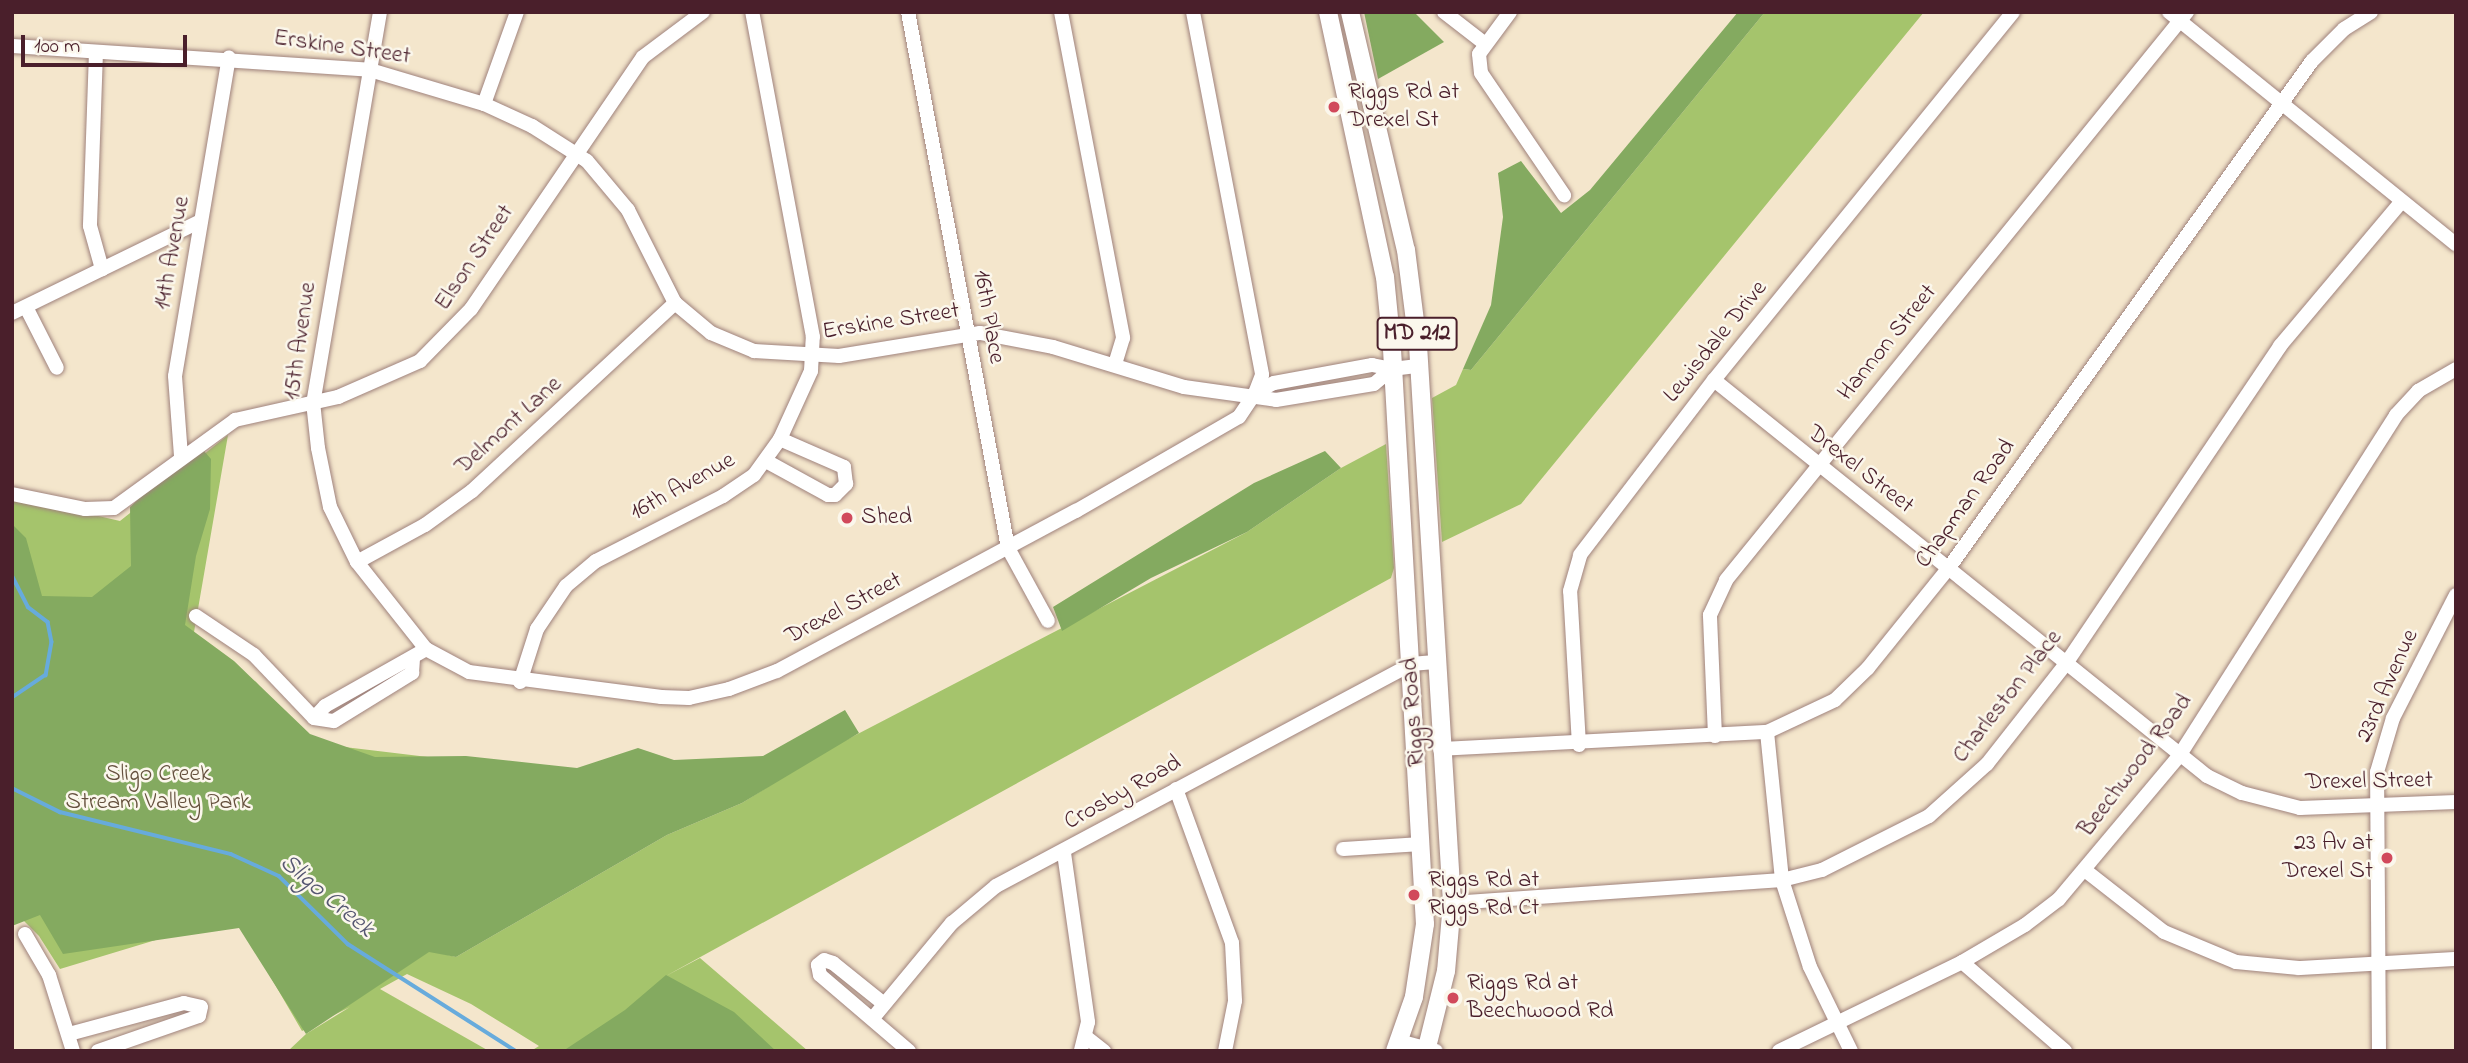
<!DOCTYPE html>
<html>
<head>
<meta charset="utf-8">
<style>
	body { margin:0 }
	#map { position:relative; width:2468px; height:1063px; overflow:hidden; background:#f4e6cc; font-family:"Indie Flower",sans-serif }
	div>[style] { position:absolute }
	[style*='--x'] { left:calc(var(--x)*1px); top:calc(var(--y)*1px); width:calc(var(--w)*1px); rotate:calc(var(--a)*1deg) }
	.green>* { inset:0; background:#a5c46c }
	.forest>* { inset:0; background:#84aa60 }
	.stream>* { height:3.5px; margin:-1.75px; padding:0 1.75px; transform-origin:1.75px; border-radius:1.75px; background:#67abdc }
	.roads { filter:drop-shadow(0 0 2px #9f827c) drop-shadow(0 0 2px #9f827c) }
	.minor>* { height:14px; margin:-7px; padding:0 7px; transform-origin:7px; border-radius:7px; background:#fff }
	.major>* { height:18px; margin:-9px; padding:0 9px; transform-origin:9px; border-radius:9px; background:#fff }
	.dots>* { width:19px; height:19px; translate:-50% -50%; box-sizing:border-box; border:4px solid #fbf7ec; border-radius:50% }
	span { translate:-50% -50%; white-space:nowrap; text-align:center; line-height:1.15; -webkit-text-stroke:5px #fbf7ec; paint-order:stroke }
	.shield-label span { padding:2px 5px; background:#fbf7ec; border:2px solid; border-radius:5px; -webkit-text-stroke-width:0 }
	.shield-label { font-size:23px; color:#4a1f2b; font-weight:700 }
	.street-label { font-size:24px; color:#4a1f2b }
	.poi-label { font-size:24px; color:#4a1f2b }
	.left { translate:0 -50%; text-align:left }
	.right { translate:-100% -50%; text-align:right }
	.park-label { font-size:24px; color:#65513e }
	.water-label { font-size:26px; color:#565772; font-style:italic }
	.frame { position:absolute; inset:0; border:14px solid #4a1f2b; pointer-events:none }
	.scale { position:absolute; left:21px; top:35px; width:166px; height:32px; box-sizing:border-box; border:4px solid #4a1f2b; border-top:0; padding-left:9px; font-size:21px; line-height:24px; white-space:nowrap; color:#4a1f2b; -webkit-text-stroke:5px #fbf7ec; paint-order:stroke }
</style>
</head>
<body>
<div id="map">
	<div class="green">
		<i style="clip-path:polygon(1765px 12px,1924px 12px,1521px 504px,1442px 542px,1432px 398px,1456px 385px,1463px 369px,1471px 370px)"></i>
		<i style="clip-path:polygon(228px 435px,193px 638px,256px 682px,311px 743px,737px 794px,444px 954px,456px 957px,667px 835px,742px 803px,823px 752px,1247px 532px,1341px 468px,1386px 444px,1394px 568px,1391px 578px,664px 977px,700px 958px,808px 1051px,531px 1051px,539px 1046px,471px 1004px,407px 974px,380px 989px,489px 1051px,288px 1051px,306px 1034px,350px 1007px,302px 1031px,235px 916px,60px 969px,39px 936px,13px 910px,12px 496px,120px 521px)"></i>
	</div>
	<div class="forest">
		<i style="clip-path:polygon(1364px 12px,1414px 12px,1444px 42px,1378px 79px)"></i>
		<i style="clip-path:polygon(1738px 12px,1765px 12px,1471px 370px,1463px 369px,1491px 305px,1503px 217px,1498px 173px,1521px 161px,1561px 213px,1590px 190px)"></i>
		<i style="clip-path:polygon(198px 444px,211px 459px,210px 509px,196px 556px,185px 625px,234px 661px,310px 734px,375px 757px,466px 756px,577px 768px,638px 748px,674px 760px,763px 756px,845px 710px,859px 733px,742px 803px,667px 835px,456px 957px,429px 952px,306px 1034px,239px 928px,63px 954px,40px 915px,12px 926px,12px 524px,26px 538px,42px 596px,92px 597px,131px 566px,130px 507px)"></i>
		<i style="clip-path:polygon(1325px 451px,1341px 468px,1247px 532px,1151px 578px,1062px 631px,1053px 607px,1254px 483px)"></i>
		<i style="clip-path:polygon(666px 975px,734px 1012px,776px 1051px,563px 1051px,625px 1010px)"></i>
	</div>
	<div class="stream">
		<i style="--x:12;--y:575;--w:36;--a:63"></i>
		<i style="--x:28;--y:607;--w:25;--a:37"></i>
		<i style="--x:48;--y:622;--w:20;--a:79"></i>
		<i style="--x:52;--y:642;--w:34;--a:100"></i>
		<i style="--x:46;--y:675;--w:41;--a:145.9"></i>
		<i style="--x:12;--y:788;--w:54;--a:26.6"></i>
		<i style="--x:60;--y:812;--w:176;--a:13.8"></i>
		<i style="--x:231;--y:854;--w:53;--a:24.6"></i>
		<i style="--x:279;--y:876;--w:97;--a:44.6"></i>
		<i style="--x:348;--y:944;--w:199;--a:32.5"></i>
	</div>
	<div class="roads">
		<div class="minor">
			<i style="--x:380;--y:12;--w:396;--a:99.7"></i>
			<i style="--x:313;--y:402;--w:46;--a:83.8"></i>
			<i style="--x:318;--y:448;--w:60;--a:78.5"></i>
			<i style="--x:330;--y:507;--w:61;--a:63.9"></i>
			<i style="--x:357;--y:562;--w:111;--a:51.6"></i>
			<i style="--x:426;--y:649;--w:49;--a:28.1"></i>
			<i style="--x:469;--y:672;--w:194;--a:7.4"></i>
			<i style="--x:661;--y:697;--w:28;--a:2"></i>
			<i style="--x:689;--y:698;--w:41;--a:-12.7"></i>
			<i style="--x:729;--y:689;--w:51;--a:-20.6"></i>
			<i style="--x:777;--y:671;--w:339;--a:-28.2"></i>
			<i style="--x:1076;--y:511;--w:188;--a:-30"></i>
			<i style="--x:1239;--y:417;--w:29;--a:-56"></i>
			<i style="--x:1255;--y:393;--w:21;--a:-28"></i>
			<i style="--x:1274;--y:383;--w:100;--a:-10.4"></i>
			<i style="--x:1372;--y:365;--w:20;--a:11"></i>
			<i style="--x:1392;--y:369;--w:26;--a:-7"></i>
			<i style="--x:908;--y:12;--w:545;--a:79.43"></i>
			<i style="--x:1008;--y:548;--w:83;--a:61.3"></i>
			<i style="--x:1061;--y:12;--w:332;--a:79.2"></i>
			<i style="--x:1123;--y:338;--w:28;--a:107"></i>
			<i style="--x:1193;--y:12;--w:369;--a:79.2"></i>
			<i style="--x:1262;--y:375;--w:19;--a:111"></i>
			<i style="--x:1444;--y:12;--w:51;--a:37.8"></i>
			<i style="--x:1510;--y:12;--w:52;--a:126.4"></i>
			<i style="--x:1479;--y:54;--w:19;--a:84"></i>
			<i style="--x:1481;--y:73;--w:148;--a:55.8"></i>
			<i style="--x:2169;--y:12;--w:369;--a:39"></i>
			<i style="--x:12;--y:46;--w:359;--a:3.8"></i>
			<i style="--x:370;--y:70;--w:119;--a:16.6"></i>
			<i style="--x:484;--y:104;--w:53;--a:24.6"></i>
			<i style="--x:532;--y:126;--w:65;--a:32.5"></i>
			<i style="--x:587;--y:161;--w:64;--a:50.1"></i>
			<i style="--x:628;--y:210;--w:104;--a:63.2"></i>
			<i style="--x:675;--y:303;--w:47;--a:39.8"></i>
			<i style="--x:711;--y:333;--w:47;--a:22.7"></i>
			<i style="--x:754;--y:351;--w:85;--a:3.4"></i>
			<i style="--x:839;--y:356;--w:143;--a:-9.3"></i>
			<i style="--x:980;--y:333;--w:74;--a:10.9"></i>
			<i style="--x:1053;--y:347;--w:137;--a:17"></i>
			<i style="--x:1184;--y:387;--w:93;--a:8"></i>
			<i style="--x:1276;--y:400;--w:99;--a:-9.3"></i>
			<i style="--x:1374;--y:384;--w:23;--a:-40"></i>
			<i style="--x:96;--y:52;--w:174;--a:92"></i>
			<i style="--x:90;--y:226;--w:45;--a:74.4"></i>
			<i style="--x:484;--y:104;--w:98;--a:-70.3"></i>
			<i style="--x:26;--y:307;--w:68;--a:63.1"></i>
			<i style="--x:12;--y:313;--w:210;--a:-26"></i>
			<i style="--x:1714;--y:380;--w:632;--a:38.77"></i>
			<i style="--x:2207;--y:776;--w:39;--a:26"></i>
			<i style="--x:2242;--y:793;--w:60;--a:14.5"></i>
			<i style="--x:2300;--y:808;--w:156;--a:-2.2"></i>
			<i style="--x:181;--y:456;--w:80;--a:-94.3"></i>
			<i style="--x:175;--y:376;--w:323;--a:-80.4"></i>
			<i style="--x:766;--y:461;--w:71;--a:28.7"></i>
			<i style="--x:828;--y:495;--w:7;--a:0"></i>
			<i style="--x:835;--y:495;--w:16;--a:-45"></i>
			<i style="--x:846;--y:484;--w:17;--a:-97"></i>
			<i style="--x:844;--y:467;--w:70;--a:-156.4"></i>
			<i style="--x:12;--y:494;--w:75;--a:11.6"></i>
			<i style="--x:85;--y:509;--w:29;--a:-2"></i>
			<i style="--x:114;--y:508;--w:150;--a:-36"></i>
			<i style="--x:235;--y:420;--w:106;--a:-12.6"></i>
			<i style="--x:338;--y:397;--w:90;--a:-23.7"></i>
			<i style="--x:420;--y:361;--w:73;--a:-45.6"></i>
			<i style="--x:471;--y:309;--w:305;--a:-55.7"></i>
			<i style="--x:643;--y:57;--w:75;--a:-36.9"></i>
			<i style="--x:357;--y:562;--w:77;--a:-28.6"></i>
			<i style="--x:425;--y:525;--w:58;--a:-35.9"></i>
			<i style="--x:472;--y:491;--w:277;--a:-42.8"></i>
			<i style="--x:196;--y:616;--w:70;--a:33.9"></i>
			<i style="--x:254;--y:655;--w:87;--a:46.4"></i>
			<i style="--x:520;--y:682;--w:56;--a:-72.2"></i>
			<i style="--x:537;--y:629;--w:52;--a:-56"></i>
			<i style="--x:566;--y:586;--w:39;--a:-40"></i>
			<i style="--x:596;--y:561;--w:143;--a:-27.1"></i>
			<i style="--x:723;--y:496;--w:37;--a:-34"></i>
			<i style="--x:754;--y:475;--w:44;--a:-54.2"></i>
			<i style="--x:780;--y:439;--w:75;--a:-65.5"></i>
			<i style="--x:811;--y:371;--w:34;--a:-87"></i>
			<i style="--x:813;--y:337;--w:331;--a:-100.6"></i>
			<i style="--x:314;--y:718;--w:16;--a:-47"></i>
			<i style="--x:325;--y:706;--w:116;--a:-29.4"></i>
			<i style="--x:314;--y:718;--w:20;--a:9"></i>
			<i style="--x:334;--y:721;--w:92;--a:-31.6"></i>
			<i style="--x:412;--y:673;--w:14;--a:-86"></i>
			<i style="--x:1767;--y:732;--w:149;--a:84.2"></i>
			<i style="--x:1782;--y:880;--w:91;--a:72.2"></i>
			<i style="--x:1810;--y:967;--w:93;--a:64"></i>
			<i style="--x:1715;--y:736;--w:121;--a:-92.4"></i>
			<i style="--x:1710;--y:615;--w:38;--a:-65"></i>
			<i style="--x:1726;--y:580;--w:732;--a:-50.94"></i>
			<i style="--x:1579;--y:745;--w:154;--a:-93.3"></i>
			<i style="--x:1570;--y:591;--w:37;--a:-74"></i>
			<i style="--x:1580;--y:555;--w:220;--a:-52.6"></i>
			<i style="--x:1714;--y:380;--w:474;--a:-50.9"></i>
			<i style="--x:1440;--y:749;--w:327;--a:-3"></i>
			<i style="--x:1767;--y:732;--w:75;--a:-25.2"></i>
			<i style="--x:1835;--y:700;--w:46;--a:-44.1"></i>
			<i style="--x:1868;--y:668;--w:127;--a:-51.1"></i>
			<i style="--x:1948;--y:569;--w:625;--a:-54.38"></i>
			<i style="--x:2312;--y:61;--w:45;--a:-45"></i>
			<i style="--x:2344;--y:29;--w:32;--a:-32"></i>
			<i style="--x:1176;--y:789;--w:164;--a:70"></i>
			<i style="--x:1232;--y:943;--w:58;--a:87"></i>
			<i style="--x:1235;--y:1001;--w:51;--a:101.3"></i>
			<i style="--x:1343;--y:849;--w:79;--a:-3.6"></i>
			<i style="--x:1064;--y:853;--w:171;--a:81.9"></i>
			<i style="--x:1088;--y:1022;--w:30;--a:104"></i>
			<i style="--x:2086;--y:871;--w:99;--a:38"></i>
			<i style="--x:2164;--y:932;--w:78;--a:22.6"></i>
			<i style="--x:2236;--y:962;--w:63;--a:5.4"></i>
			<i style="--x:2299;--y:968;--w:157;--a:-3.3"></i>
			<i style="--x:1452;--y:903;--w:331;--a:-4"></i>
			<i style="--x:1782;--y:880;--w:41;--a:-14"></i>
			<i style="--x:1822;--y:870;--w:120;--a:-26.8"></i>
			<i style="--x:1929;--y:816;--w:78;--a:-41.9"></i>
			<i style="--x:1987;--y:764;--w:126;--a:-51.8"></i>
			<i style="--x:2065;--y:665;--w:385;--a:-56"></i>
			<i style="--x:2280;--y:346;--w:189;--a:-49.9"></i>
			<i style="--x:25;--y:934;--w:48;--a:59.7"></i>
			<i style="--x:49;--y:975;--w:80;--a:72.5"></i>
			<i style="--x:1962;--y:962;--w:136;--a:40.8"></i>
			<i style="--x:884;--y:1004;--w:65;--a:-141.2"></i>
			<i style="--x:833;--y:963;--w:9;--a:-162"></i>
			<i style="--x:824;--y:960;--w:8;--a:140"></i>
			<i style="--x:818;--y:965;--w:10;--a:79"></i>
			<i style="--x:820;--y:975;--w:117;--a:40.5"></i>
			<i style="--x:873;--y:1018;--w:124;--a:-50.3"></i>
			<i style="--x:952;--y:923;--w:57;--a:-40.1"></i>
			<i style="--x:996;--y:886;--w:471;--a:-28.1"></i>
			<i style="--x:1411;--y:664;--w:24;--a:-5"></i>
			<i style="--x:69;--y:1034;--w:119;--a:-15.1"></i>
			<i style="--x:184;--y:1003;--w:17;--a:13"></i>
			<i style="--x:201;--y:1007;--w:9;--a:103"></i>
			<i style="--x:199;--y:1016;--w:107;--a:160.9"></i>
			<i style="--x:1086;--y:1037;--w:23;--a:38"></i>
			<i style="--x:1399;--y:1041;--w:38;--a:15"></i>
			<i style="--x:1779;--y:1051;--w:203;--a:-25.9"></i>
			<i style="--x:1962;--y:962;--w:73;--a:-30.4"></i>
			<i style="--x:2025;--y:925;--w:43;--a:-37.4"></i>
			<i style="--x:2059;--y:899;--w:187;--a:-50"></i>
			<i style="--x:2179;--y:756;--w:404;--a:-57.5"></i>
			<i style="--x:2396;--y:415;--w:33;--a:-47"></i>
			<i style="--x:2418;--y:391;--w:44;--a:-30.1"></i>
			<i style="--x:2379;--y:1051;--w:279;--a:-90.4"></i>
			<i style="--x:2377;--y:772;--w:56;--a:-73.5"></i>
			<i style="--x:2393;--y:718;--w:138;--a:-62.9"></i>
		</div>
		<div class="major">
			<i style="--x:1328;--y:12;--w:271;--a:77.9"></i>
			<i style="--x:1385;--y:277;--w:72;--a:84.4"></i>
			<i style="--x:1392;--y:349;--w:576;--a:86.72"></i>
			<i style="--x:1425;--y:924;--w:74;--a:98.6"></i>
			<i style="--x:1414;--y:997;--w:57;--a:109.4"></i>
			<i style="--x:1350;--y:12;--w:244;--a:76.8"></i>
			<i style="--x:1406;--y:250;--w:96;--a:82.8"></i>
			<i style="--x:1418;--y:345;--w:559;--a:86.51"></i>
			<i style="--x:1452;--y:903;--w:68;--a:95"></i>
			<i style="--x:1446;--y:971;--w:82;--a:104"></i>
		</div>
	</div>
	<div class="dots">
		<i style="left:1334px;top:107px;background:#d1495b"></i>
		<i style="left:847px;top:518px;background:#d1495b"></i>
		<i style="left:2387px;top:858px;background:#d1495b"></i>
		<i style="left:1414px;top:895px;background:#d1495b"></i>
		<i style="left:1453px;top:998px;background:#d1495b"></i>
	</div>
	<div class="shield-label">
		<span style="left:1417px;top:334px">MD 212</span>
	</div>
	<div class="street-label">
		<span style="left:342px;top:48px;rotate:8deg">Erskine Street</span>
		<span style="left:173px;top:253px;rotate:-80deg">14th Avenue</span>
		<span style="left:475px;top:258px;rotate:-56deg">Elson Street</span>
		<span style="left:988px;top:317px;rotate:80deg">16th Place</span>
		<span style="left:891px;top:322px;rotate:-9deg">Erskine Street</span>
		<span style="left:301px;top:341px;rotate:-82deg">15th Avenue</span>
		<span style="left:1716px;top:342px;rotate:-51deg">Lewisdale Drive</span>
		<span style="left:1888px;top:343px;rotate:-51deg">Hannon Street</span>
		<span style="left:509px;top:426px;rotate:-42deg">Delmont Lane</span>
		<span style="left:1860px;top:470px;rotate:38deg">Drexel Street</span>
		<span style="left:683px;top:487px;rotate:-29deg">16th Avenue</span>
		<span style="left:1966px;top:504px;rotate:-54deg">Chapman Road</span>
		<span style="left:844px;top:609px;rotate:-28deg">Drexel Street</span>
		<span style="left:2388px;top:686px;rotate:-66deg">23rd Avenue</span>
		<span style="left:2008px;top:697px;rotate:-52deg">Charleston Place</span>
		<span style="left:1414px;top:712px;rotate:-94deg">Riggs Road</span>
		<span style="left:2136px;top:766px;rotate:-53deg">Beechwood Road</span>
		<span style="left:2369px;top:782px;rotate:-1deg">Drexel Street</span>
		<span style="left:1123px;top:793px;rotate:-29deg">Crosby Road</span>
	</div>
	<div class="poi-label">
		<span class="left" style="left:1348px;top:107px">Riggs Rd at<br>Drexel St</span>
		<span class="left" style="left:861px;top:518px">Shed</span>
		<span class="right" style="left:2373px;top:858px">23 Av at<br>Drexel St</span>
		<span class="left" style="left:1428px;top:895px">Riggs Rd at<br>Riggs Rd Ct</span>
		<span class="left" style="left:1467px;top:998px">Riggs Rd at<br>Beechwood Rd</span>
	</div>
	<div class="park-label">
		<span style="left:158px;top:789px">Sligo Creek<br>Stream Valley Park</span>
	</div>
	<div class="water-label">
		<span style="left:326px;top:897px;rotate:40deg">Sligo Creek</span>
	</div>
	<div class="frame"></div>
	<div class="scale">100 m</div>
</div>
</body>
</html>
